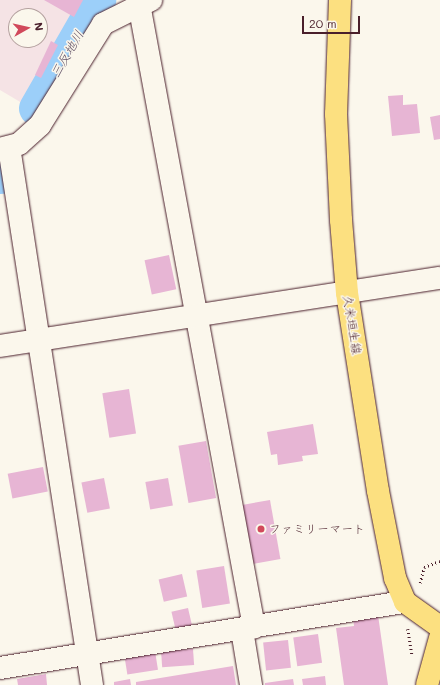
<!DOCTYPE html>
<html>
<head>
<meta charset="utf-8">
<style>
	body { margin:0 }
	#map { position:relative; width:440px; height:685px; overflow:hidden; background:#fbf7ec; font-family:Mali,"Klee One",sans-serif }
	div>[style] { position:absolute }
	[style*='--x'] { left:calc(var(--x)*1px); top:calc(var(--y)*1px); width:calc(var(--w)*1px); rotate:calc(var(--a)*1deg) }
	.built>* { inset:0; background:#f5e3e5 }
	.river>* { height:35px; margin:-17.5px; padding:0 17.5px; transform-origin:17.5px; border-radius:17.5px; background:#9ccff9 }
	.building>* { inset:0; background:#e7b5d4; transform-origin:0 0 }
	.path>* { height:2.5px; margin-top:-1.25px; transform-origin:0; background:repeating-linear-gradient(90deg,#4a1f2b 0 1px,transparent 0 4px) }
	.roads { filter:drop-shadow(0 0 1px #4a1f2b) drop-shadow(0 0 1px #4a1f2b) }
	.minor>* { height:22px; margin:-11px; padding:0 11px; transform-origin:11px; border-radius:11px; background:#fbf7ec }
	.major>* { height:22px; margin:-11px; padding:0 11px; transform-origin:11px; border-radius:11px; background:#fce080 }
	.dots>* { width:11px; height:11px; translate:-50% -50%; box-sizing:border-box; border:2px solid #fbf7ec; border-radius:50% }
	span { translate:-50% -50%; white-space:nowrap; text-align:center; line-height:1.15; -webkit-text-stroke:3px #fbf7ec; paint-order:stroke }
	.street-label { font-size:12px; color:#4a1f2b }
	.poi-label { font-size:12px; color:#4a1f2b }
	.left { translate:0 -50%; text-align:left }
	.water-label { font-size:13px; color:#635469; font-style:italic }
	.north { position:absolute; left:8px; top:8px; width:40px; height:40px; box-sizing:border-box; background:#fbf7ec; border:1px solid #b4a19f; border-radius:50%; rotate:82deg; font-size:11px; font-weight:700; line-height:16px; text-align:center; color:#4a1f2b }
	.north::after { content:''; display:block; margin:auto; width:14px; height:18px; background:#d1495b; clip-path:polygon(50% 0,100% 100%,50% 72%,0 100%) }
	.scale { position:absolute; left:302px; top:16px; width:58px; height:18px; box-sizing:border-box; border:2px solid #4a1f2b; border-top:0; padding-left:5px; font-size:12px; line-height:14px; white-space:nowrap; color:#4a1f2b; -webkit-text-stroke:3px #fbf7ec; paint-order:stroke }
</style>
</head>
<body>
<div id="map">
	<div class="built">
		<i style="clip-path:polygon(evenodd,0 0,86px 0,27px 106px,0 90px,0 0,16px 16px,40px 16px,40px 40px,16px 40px,16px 16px)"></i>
	</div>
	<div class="river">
		<i style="--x:36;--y:108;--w:125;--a:-60.1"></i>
		<i style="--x:0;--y:176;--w:1;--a:-90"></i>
	</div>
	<div class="building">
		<i style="clip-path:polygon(44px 0,83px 0,74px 17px)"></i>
		<i style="clip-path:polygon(51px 41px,58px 45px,41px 78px,35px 75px)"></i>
		<i style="clip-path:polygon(403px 95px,403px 105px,417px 104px,420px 133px,392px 136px,388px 96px)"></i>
		<i style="clip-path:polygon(440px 115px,440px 139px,434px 140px,430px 117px)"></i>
		<i style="left:169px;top:255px;width:35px;height:25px;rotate:78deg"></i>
		<i style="left:129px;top:389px;width:45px;height:27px;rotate:81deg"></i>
		<i style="clip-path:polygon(313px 424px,318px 454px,302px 456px,303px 461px,278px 465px,277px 454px,271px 455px,267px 432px)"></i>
		<i style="left:206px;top:441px;width:58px;height:28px;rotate:80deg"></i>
		<i style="left:43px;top:467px;width:25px;height:36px;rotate:79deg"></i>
		<i style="left:104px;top:478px;width:31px;height:23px;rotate:79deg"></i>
		<i style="left:168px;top:478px;width:28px;height:23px;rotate:80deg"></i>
		<i style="left:270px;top:500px;width:60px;height:31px;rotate:80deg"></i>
		<i style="left:224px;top:566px;width:38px;height:28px;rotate:81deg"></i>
		<i style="left:182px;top:574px;width:23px;height:24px;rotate:77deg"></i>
		<i style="left:188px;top:608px;width:18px;height:17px;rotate:77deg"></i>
		<i style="clip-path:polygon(378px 615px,388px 685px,344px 685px,336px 628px,354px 626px,353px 618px)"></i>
		<i style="left:318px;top:634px;width:29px;height:25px;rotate:82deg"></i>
		<i style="left:288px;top:640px;width:28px;height:25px;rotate:84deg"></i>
		<i style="left:193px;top:649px;width:16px;height:32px;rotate:86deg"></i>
		<i style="left:155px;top:651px;width:19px;height:31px;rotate:81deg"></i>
		<i style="clip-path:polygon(233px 666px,236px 685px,136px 685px,136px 682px)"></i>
		<i style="clip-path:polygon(46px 674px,47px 685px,18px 685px,17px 679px)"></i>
		<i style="clip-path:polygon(325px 676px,326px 685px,303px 685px,302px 679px)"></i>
		<i style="clip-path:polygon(130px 679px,131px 685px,114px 685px,114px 682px)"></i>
		<i style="clip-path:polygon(293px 679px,294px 685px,265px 685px,265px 683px)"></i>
	</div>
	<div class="path">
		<i style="--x:420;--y:583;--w:16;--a:-76"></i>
		<i style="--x:424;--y:567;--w:17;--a:-21"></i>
		<i style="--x:408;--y:629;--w:26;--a:81"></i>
	</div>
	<div class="roads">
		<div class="minor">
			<i style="--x:139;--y:4;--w:634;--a:79.54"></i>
			<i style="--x:9;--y:147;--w:544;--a:81.23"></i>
			<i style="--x:0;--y:149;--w:20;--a:-15"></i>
			<i style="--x:19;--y:144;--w:28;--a:-42"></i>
			<i style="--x:40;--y:125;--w:119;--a:-58"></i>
			<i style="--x:103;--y:24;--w:54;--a:-26.6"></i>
			<i style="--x:0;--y:346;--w:445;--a:-8.8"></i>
			<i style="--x:242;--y:630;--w:56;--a:80.7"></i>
			<i style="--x:0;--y:668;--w:410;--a:-9.3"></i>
		</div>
		<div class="major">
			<i style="--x:340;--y:0;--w:114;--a:92"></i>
			<i style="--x:336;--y:114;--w:106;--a:87.3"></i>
			<i style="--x:341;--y:220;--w:73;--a:85.3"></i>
			<i style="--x:347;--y:293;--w:200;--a:81.1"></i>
			<i style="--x:378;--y:491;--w:89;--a:78.9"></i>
			<i style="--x:395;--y:578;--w:26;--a:67"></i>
			<i style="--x:405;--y:602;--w:43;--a:35.5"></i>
			<i style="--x:427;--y:685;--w:49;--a:-74.5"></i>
		</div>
	</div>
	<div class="dots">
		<i style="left:261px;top:529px;background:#d1495b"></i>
	</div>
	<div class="street-label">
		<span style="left:352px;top:325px;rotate:81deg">久米垣生線</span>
	</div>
	<div class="poi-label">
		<span class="left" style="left:269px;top:529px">ファミリーマート</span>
	</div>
	<div class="water-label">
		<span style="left:67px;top:54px;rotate:-60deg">三反地川</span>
	</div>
	<div class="north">N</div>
	<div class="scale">20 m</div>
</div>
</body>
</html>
